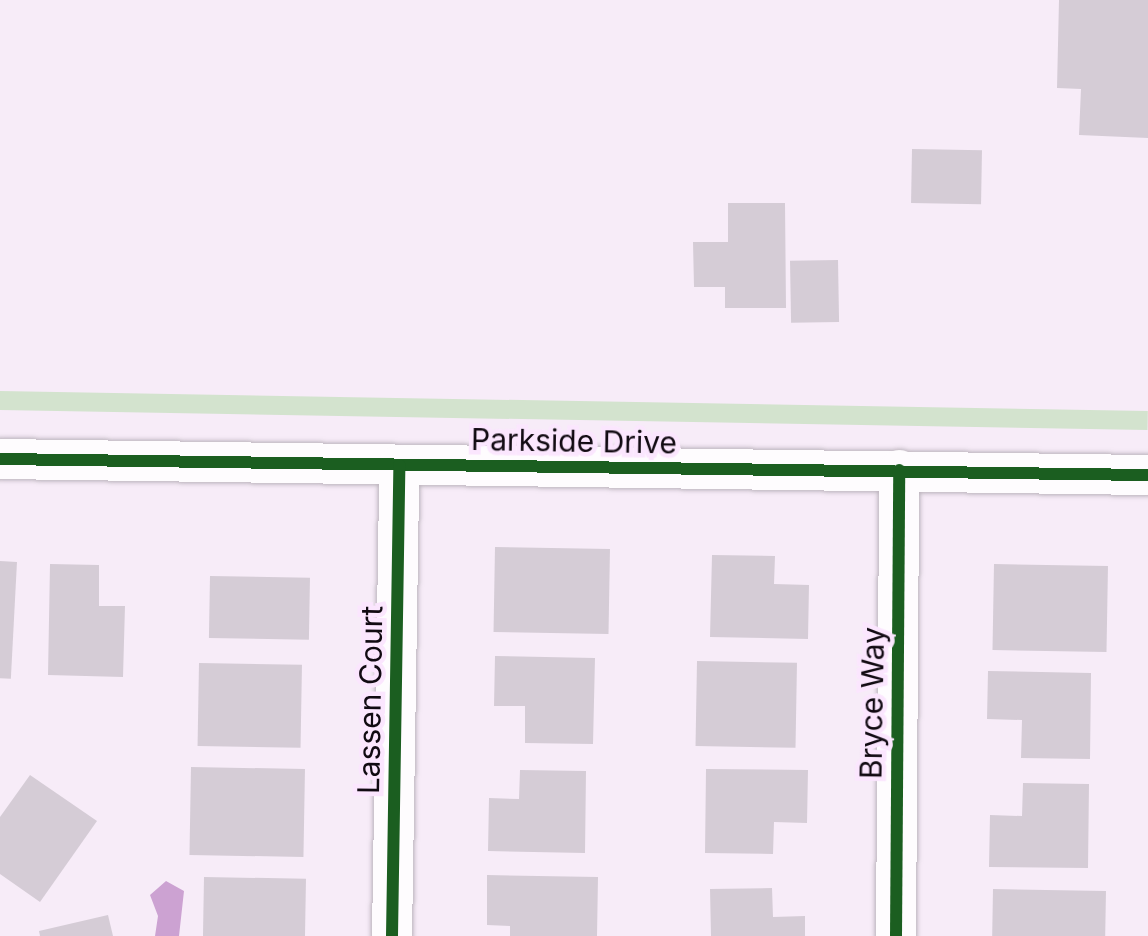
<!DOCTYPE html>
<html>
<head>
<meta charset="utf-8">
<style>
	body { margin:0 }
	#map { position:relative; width:1148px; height:936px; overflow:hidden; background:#f7ecf8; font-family:Inter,sans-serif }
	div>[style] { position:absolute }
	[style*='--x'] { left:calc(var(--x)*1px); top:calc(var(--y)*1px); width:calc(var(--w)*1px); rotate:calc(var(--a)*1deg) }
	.green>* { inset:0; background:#d3e3ce; transform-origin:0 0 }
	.water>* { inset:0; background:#cca2d2 }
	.building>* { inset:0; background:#d5ccd6; transform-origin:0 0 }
	.roads { filter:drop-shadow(0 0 2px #bdb5be) drop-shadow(0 0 2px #bdb5be) }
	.street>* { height:40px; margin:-20px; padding:0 20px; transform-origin:20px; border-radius:20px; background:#fefcfe }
	.cycleway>* { height:12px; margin:-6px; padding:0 6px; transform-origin:6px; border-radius:6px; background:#1b5e20 }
	span { translate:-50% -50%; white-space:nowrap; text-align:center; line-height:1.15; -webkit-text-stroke:9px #fbe6fe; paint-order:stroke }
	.street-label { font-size:30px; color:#110a12 }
</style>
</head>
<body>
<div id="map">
	<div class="green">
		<i style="left:0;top:391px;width:1148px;height:19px;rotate:1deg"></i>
	</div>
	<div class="water">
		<i style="clip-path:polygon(166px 881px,184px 891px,179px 936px,155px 936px,158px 916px,150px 895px)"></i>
	</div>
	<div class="building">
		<i style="clip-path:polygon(1059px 0,1148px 0,1148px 138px,1079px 135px,1081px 89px,1057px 88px)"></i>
		<i style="left:912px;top:149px;width:70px;height:54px;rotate:1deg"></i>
		<i style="clip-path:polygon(728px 203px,785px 203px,786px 308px,725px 308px,725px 287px,694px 287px,693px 242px,728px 242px)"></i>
		<i style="left:838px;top:260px;width:62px;height:48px;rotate:89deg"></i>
		<i style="left:495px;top:547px;width:115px;height:85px;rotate:1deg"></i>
		<i style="clip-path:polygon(712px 555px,775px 556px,774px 584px,809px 585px,808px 639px,710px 637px)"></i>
		<i style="left:0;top:561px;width:17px;height:117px;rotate:3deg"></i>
		<i style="clip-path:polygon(50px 564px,99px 565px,99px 606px,125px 606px,123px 677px,48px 675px)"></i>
		<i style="left:994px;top:564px;width:114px;height:86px;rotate:1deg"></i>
		<i style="left:210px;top:576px;width:100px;height:62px;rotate:1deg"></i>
		<i style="clip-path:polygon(495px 656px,595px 658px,593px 744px,525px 743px,525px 706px,494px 706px)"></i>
		<i style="left:697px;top:661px;width:100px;height:85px;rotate:1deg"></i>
		<i style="left:199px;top:663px;width:103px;height:83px;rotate:1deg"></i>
		<i style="clip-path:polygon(988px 671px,1091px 673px,1090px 759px,1021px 758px,1022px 720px,987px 719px)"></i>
		<i style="left:191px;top:767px;width:114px;height:88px;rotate:1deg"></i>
		<i style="clip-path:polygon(706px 769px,808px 770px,807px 823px,774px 822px,773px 854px,705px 853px)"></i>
		<i style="clip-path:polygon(520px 770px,586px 771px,585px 853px,488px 851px,489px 798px,519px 799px)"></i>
		<i style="clip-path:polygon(30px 775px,97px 821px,40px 902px,0 874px,0 817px)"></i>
		<i style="clip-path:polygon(1023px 783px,1089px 784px,1088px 868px,989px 867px,990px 815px,1022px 816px)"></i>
		<i style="clip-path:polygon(487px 875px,598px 877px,597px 936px,510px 936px,510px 926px,487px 925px)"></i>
		<i style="left:204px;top:877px;width:102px;height:59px;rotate:1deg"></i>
		<i style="clip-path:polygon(772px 888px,773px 917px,805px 916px,805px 936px,711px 936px,710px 889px)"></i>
		<i style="left:993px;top:889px;width:113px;height:47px;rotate:1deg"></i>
		<i style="clip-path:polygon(108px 915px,113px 936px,40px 936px,39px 931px)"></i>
	</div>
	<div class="roads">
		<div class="street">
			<i style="--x:0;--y:459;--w:1148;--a:0.8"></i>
			<i style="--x:392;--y:936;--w:471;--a:-89.1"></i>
			<i style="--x:896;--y:936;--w:466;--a:-89.6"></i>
		</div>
	</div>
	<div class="cycleway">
		<i style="--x:0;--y:459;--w:1148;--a:0.8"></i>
		<i style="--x:392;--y:936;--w:471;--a:-89.1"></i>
		<i style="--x:896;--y:936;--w:466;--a:-89.6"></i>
	</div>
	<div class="street-label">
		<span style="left:574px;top:441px;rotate:1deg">Parkside Drive</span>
		<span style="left:370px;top:700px;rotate:-89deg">Lassen Court</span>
		<span style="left:872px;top:703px;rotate:-89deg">Bryce Way</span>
	</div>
</div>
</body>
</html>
